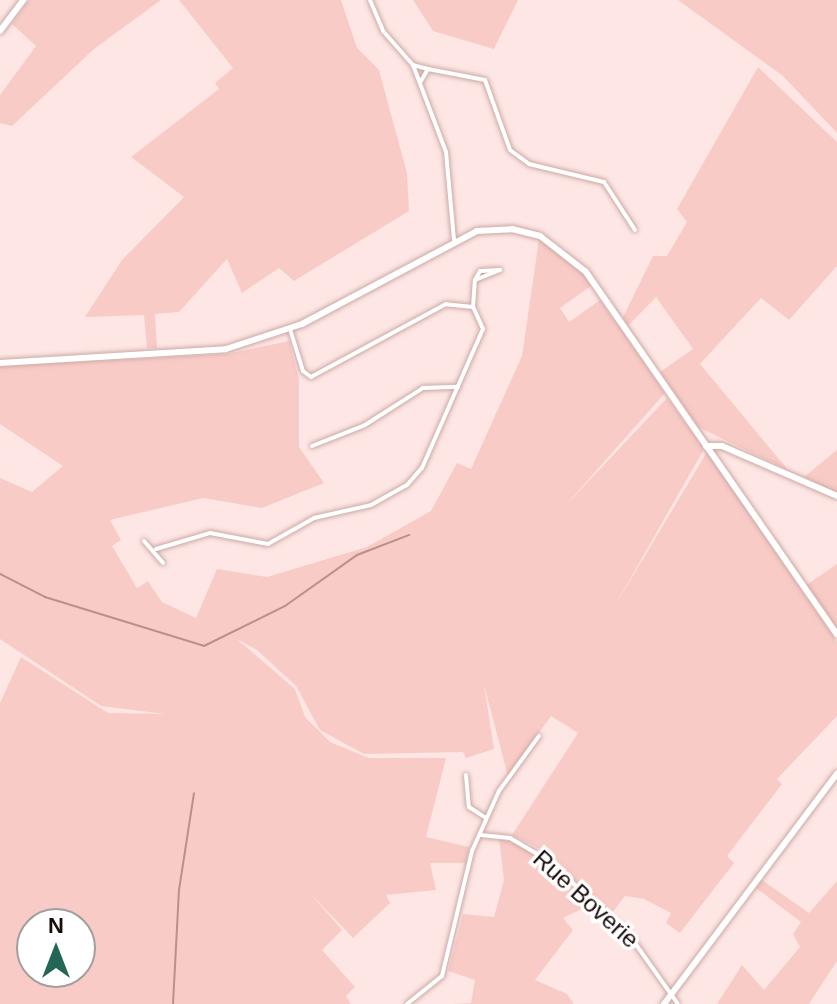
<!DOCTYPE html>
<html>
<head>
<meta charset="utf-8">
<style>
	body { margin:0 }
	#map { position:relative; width:837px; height:1004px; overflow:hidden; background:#fde6e4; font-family:Arial,sans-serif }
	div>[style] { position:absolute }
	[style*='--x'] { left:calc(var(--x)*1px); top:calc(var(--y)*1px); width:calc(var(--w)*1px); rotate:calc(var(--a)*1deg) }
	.green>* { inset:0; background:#f9cbc6 }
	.stream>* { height:2px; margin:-1px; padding:0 1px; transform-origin:1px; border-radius:1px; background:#bd8f8a }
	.roads { filter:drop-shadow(0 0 2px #cca9a5) drop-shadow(0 0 2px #cca9a5) }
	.minor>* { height:4px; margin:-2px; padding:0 2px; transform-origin:2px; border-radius:2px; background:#fff }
	.secondary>* { height:6px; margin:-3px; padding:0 3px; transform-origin:3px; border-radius:3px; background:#fff }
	span { translate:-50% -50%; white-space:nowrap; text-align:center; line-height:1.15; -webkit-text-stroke:7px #fff; paint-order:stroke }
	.street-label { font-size:24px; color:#190d0c }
	.north { position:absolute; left:16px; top:908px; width:80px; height:80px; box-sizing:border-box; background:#fff; border:2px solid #a39e9e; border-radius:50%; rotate:0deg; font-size:22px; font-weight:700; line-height:32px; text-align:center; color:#190d0c }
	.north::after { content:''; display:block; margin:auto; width:28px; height:36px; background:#236656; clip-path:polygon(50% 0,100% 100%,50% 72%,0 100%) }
</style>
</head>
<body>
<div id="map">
	<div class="green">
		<i style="clip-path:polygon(29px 0,161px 0,94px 49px,12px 126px,0 123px,0 95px,36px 46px,12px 24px)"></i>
		<i style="clip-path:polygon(179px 0,341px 0,357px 48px,379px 70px,407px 173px,409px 211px,294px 281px,279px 268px,242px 293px,227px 259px,179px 312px,155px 314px,157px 348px,147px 348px,144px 315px,85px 317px,122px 260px,184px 197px,131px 157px,219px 89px,215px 83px,233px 68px)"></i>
		<i style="clip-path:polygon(413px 0,518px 0,494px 49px,433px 31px)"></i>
		<i style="clip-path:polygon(678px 0,837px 0,837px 133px,783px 76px)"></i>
		<i style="clip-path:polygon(758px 67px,837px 142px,837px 266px,789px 320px,761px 298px,700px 364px,788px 470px,698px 427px,660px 372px,693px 349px,656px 297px,628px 326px,623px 317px,653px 256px,667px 256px,687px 222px,677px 209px)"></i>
		<i style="clip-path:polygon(evenodd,539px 239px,577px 265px,591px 286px,560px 308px,569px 322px,600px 300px,665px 393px,565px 506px,667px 398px,704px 449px,613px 609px,707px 452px,837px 642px,837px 716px,777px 779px,782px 784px,727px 856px,734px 863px,680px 933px,666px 923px,671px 913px,644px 899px,625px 896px,612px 913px,535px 846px,512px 835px,578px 733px,551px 716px,508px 776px,484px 685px,494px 749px,466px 758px,463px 752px,364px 754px,320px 730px,296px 686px,257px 650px,237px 639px,295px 689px,305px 717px,330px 742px,369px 758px,446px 758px,426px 837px,469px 847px,466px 863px,430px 863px,436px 890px,386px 895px,390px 903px,353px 938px,310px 893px,342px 930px,322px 950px,355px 987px,346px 996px,351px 1004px,0 1004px,0 703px,21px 657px,108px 713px,165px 714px,101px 706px,0 639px,0 478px,32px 492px,63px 466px,0 424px,0 366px,227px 354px,289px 341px,299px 379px,299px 447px,324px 483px,262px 508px,203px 498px,110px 520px,121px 540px,112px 546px,137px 588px,148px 581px,162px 602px,196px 618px,217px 569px,267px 577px,367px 547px,431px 511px,457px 463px,471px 469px,522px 356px,539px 239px,32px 924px,80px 924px,80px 972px,32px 972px,32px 924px)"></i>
		<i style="clip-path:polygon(837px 450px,837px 492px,804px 477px)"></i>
		<i style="clip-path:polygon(837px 564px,837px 629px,836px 630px,805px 586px)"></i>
		<i style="clip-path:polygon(499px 838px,527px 848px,592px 904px,563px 918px,573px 930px,535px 980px,567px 994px,574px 1004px,453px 1004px,471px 1003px,475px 980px,448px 971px,463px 914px,494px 917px,504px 880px)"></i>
		<i style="clip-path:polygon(762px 880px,809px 913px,837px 881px,837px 961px,809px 1004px,717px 1004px,742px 965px,764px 990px,800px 947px,793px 934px,801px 922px,756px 888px)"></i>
	</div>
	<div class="stream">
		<i style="--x:0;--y:574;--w:51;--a:27.1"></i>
		<i style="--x:45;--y:597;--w:166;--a:17.1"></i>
		<i style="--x:204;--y:646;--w:90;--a:-26.3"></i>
		<i style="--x:285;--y:606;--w:88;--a:-35.3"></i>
		<i style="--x:357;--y:555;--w:56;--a:-21"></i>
		<i style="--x:173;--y:1004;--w:114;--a:-87"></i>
		<i style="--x:179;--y:890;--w:98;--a:-81.2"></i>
	</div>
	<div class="roads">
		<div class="minor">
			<i style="--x:370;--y:0;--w:34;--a:67"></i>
			<i style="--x:383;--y:31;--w:45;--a:48.6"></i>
			<i style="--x:428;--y:69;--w:58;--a:10.9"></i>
			<i style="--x:485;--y:80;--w:74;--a:70.3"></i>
			<i style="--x:510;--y:150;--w:24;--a:36"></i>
			<i style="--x:529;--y:164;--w:77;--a:13.5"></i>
			<i style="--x:604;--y:182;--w:57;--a:57.1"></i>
			<i style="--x:421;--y:81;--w:14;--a:-60"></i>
			<i style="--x:428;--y:69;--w:16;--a:-165"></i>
			<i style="--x:413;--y:65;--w:93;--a:69.2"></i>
			<i style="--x:446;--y:152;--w:88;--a:84.8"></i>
			<i style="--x:473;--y:307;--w:27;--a:-86"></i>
			<i style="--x:475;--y:280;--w:27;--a:-22"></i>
			<i style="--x:500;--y:270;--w:20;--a:177"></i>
			<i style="--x:480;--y:271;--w:10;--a:119"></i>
			<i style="--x:312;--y:446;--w:57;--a:-21.6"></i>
			<i style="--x:365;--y:425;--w:69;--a:-32.5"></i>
			<i style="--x:423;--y:388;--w:35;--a:-2"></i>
			<i style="--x:144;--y:541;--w:29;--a:49"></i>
			<i style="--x:156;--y:549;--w:56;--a:-16.5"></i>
			<i style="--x:210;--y:533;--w:59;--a:10.7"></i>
			<i style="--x:268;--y:544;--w:53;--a:-29.5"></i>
			<i style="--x:314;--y:518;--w:58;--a:-12.8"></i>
			<i style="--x:371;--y:505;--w:41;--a:-29.1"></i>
			<i style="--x:407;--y:485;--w:23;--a:-49"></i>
			<i style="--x:422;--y:468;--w:152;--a:-66.3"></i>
			<i style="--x:483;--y:329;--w:24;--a:-114"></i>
			<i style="--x:473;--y:307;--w:27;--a:-174"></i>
			<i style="--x:446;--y:304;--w:153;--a:151.6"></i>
			<i style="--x:311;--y:377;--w:10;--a:-143"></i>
			<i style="--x:303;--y:371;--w:44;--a:-107.2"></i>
			<i style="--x:466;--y:775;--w:32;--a:85"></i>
			<i style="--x:469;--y:807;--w:20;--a:33"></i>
			<i style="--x:481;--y:835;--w:29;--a:6"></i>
			<i style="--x:510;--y:838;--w:45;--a:30.5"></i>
			<i style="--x:549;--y:861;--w:110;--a:42.8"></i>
			<i style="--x:630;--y:936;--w:83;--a:54.8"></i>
			<i style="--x:407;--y:1004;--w:45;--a:-38.7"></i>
			<i style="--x:442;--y:976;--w:129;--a:-76.5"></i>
			<i style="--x:472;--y:851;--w:66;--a:-65.8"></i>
			<i style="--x:499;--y:791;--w:68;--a:-54"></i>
		</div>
		<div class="secondary">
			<i style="--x:0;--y:31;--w:39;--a:-53"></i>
			<i style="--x:0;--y:363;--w:226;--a:-3.5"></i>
			<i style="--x:226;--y:349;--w:80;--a:-18.2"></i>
			<i style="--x:302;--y:324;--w:198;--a:-28"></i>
			<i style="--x:477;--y:231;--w:35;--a:-3"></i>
			<i style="--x:512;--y:229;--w:29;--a:14"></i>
			<i style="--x:540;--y:236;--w:58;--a:38"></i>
			<i style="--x:586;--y:272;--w:441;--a:55.3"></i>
			<i style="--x:706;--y:446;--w:16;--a:0"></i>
			<i style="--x:722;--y:446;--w:125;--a:23.5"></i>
			<i style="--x:664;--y:1004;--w:288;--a:-53.1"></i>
		</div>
	</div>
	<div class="street-label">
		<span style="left:586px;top:899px;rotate:42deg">Rue Boverie</span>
	</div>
	<div class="north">N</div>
</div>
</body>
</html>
